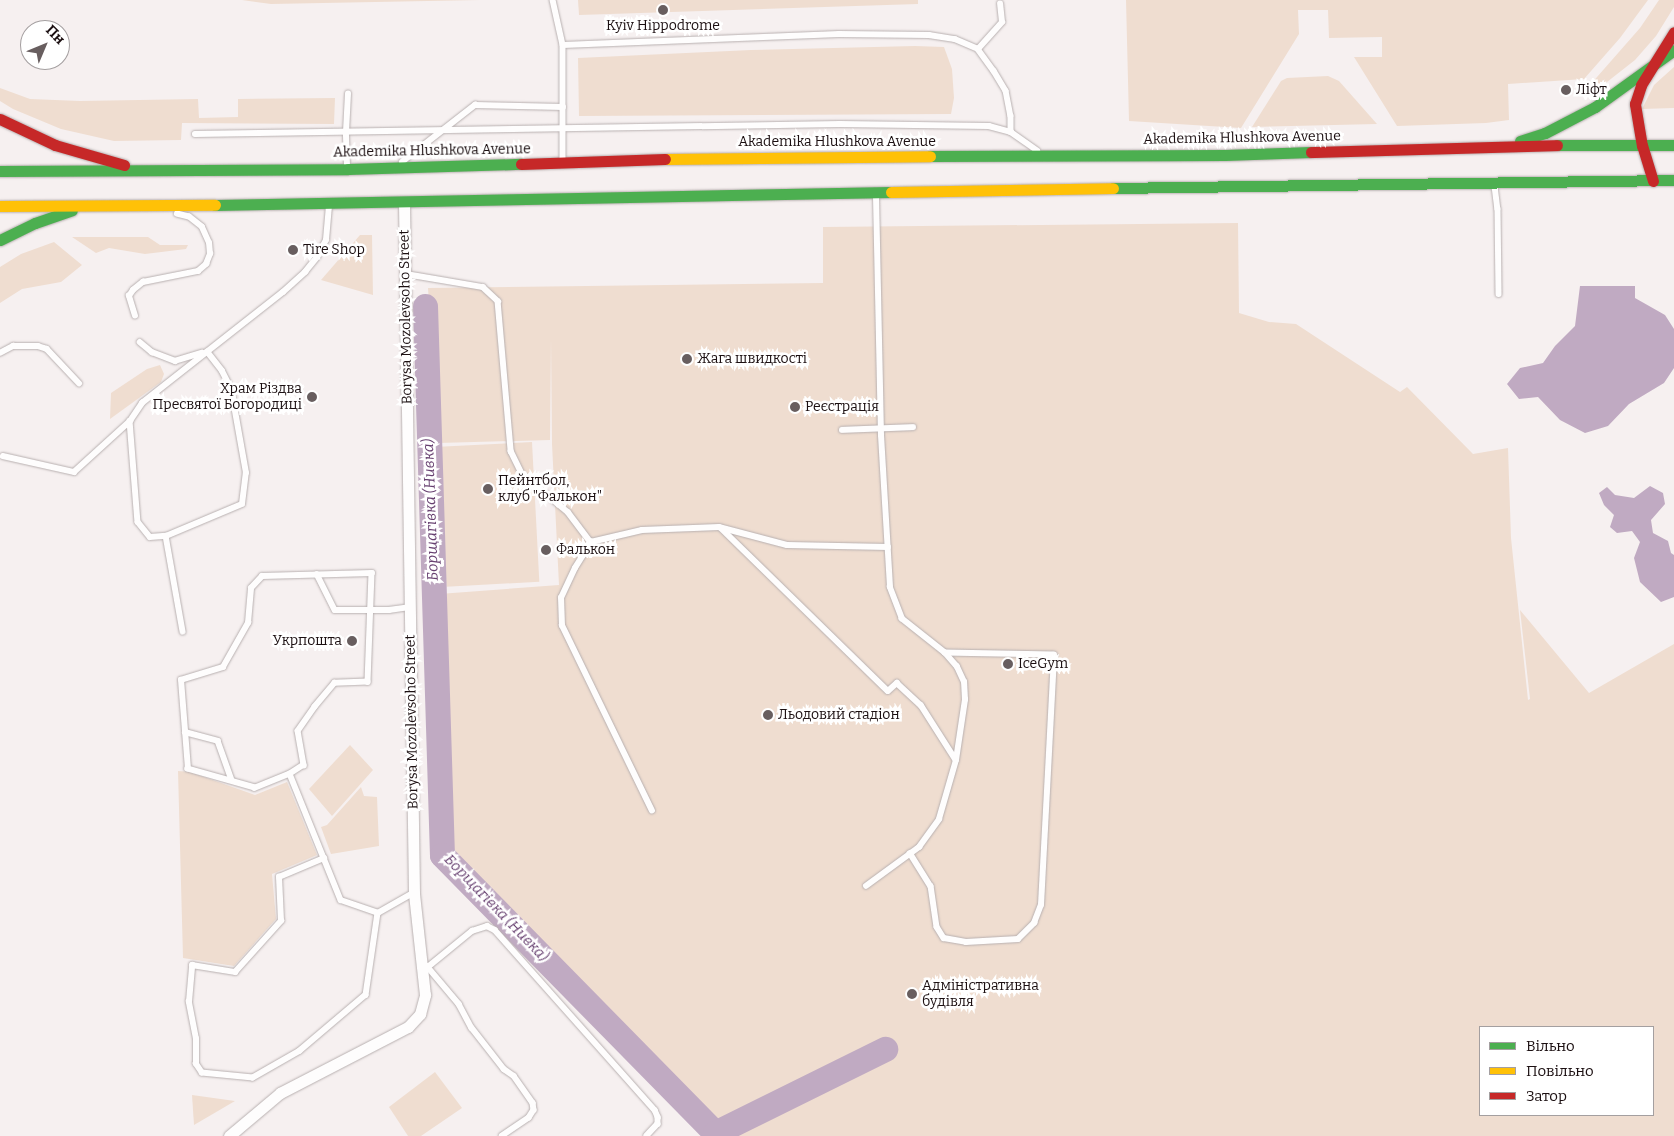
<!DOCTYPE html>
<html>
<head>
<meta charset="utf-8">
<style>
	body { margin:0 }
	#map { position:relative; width:1674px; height:1136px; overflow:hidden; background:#f6f0f0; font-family:Bitter,serif }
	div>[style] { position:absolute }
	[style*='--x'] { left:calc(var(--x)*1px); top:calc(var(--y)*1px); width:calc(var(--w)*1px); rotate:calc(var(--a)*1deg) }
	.green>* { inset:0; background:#efddd0; transform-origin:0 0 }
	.water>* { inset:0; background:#c0aac2 }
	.river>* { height:25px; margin:-12.5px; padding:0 12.5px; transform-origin:12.5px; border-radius:12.5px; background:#c0aac2 }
	.roads { filter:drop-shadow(0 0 1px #b8b0b0) drop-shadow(0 0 1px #b8b0b0) }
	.lane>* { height:5.5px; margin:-2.75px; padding:0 2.75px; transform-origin:2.75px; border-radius:2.75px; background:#fefdfd }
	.street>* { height:11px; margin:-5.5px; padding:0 5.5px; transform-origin:5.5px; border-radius:5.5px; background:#fefdfd }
	.fast>* { height:11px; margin:-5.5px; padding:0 5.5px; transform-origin:5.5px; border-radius:5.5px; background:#4caf50 }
	.slow>* { height:11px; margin:-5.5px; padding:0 5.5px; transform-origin:5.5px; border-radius:5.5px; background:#ffc107 }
	.jam>* { height:11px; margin:-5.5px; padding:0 5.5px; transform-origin:5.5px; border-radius:5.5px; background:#c62828 }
	.dots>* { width:14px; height:14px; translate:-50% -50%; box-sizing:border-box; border:2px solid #fff; border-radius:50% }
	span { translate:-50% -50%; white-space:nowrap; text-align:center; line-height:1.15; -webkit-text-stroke:5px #fff; paint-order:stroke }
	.poi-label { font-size:14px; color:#1b0f11 }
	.left { translate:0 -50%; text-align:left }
	.right { translate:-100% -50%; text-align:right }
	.street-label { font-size:14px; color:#1b0f11 }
	.water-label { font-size:15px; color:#674070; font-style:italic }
	.legend { position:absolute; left:1479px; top:1026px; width:175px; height:90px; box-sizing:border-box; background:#fff; border:1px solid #a49fa0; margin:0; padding:6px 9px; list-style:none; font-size:15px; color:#1b0f11 }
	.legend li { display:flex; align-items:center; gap:10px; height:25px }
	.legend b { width:25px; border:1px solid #a49fa0 }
	.north { position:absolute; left:20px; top:20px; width:50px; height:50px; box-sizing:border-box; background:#fff; border:1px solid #a49fa0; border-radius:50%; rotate:45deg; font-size:14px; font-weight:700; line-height:20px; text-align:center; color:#1b0f11 }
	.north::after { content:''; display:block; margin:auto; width:18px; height:22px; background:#685e5f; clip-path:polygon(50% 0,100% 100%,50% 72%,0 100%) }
</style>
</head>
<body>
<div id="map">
	<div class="green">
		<i style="clip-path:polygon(242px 0,480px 0,271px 4px)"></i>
		<i style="clip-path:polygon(578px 0,918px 0,918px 4px,579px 15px)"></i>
		<i style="clip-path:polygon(1126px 0,1648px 0,1620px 38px,1584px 79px,1508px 84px,1509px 120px,1486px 123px,1397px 126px,1354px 57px,1382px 57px,1382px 37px,1329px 38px,1328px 10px,1298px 10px,1299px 34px,1241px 128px,1129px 121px)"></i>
		<i style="clip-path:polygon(1659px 0,1674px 0,1674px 7px,1656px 36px,1635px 60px,1593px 93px,1590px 85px,1640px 28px)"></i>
		<i style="clip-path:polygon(915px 46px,944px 47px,952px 69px,954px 98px,951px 114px,579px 116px,578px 58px,751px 50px)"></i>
		<i style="clip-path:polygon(1674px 67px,1674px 108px,1642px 109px,1654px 85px)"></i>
		<i style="clip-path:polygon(1328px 76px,1339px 81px,1377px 124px,1252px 127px,1281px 81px,1287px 78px)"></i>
		<i style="clip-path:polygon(0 88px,30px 99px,80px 101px,198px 99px,199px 118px,238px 117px,238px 99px,335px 98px,334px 124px,182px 123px,181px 140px,114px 141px,61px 129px,13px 109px,0 101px)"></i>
		<i style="clip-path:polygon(evenodd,1238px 223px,1239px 313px,1269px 322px,1296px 324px,1400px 392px,1407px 387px,1473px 454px,1508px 448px,1511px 538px,1528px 700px,1530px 699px,1520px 610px,1589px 693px,1674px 644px,1674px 1136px,728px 1136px,446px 853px,439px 594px,559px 585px,552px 444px,551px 339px,550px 440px,438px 443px,428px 288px,823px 283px,823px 227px,1238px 223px,1480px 1027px,1653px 1027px,1653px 1115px,1480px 1115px,1480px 1027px)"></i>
		<i style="clip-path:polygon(360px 235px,372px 235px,373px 295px,321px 280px)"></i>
		<i style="clip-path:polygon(72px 237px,148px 237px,160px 245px,188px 245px,186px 249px,145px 254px,109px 248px,96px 253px)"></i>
		<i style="clip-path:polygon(54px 242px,82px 265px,61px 282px,22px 289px,0 303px,0 267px,21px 254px)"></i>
		<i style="clip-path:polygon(160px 365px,164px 374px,161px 382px,110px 419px,111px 393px,147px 369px)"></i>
		<i style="left:532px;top:442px;width:140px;height:93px;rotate:87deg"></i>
		<i style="clip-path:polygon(350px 745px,373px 770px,332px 816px,309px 789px)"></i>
		<i style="clip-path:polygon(178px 771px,190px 772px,255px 795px,287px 782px,317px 855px,272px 874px,276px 919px,234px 966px,183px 958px)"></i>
		<i style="clip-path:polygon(361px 787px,364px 796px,377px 797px,379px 846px,331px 854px,321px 827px,327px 825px)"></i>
		<i style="clip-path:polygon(435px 1072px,462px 1108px,421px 1136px,408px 1136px,389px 1107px)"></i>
		<i style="clip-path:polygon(192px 1095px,235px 1101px,194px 1125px)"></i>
	</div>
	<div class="water">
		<i style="clip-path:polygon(1580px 286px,1635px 286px,1635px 298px,1665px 315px,1674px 329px,1674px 368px,1664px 383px,1629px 404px,1608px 426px,1585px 433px,1560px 420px,1538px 397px,1519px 399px,1507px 384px,1520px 368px,1543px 363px,1555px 346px,1575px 326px)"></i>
		<i style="clip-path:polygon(1650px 486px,1663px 493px,1665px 504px,1651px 520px,1653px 533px,1668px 541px,1671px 553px,1674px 555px,1674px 597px,1661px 602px,1640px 582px,1634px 558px,1640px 542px,1632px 531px,1617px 533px,1610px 527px,1614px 515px,1604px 505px,1599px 493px,1607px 487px,1615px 495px,1634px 498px)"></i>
	</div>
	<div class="river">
		<i style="--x:425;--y:306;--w:549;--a:88.23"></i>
		<i style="--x:442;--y:855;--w:390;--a:45.5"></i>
		<i style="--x:715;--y:1133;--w:190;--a:-26.3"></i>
	</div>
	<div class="roads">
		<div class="lane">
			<i style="--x:553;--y:0;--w:46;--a:77.5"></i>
			<i style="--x:563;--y:45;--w:113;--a:90"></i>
			<i style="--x:563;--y:45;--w:276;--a:-2.3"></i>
			<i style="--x:839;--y:34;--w:90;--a:0.6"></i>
			<i style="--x:929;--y:35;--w:26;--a:9"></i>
			<i style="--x:955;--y:39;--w:25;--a:23"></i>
			<i style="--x:978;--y:49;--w:27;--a:54"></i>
			<i style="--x:994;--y:71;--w:23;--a:59"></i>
			<i style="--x:1006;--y:91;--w:25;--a:79"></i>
			<i style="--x:1011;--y:116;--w:16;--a:90"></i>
			<i style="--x:978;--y:49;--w:36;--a:-48"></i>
			<i style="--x:1002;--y:22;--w:18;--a:-96"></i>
			<i style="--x:195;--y:134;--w:645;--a:-0.89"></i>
			<i style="--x:840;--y:124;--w:149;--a:0.8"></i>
			<i style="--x:989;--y:126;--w:23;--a:15"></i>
			<i style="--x:1011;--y:132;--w:32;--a:35"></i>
			<i style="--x:402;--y:162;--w:93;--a:-38"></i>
			<i style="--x:475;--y:105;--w:88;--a:1.3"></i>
			<i style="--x:347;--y:165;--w:33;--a:-92"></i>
			<i style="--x:346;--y:132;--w:38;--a:-87"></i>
			<i style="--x:1495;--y:186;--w:23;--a:83"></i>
			<i style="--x:1498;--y:209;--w:85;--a:89.3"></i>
			<i style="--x:406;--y:274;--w:78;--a:9.6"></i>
			<i style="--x:483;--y:287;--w:21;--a:43"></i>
			<i style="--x:498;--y:301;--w:151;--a:85"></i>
			<i style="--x:511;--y:451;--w:25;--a:64"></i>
			<i style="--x:522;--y:474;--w:60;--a:39.6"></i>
			<i style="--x:568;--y:512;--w:38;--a:53"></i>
			<i style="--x:135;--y:316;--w:21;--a:-107"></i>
			<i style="--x:129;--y:296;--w:7;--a:-56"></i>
			<i style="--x:133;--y:290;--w:13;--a:-39"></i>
			<i style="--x:143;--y:282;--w:56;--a:-11.3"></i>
			<i style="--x:198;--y:271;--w:11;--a:-41"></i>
			<i style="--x:206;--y:264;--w:11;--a:-68"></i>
			<i style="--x:210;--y:254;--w:11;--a:-95"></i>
			<i style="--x:209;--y:243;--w:17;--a:-114"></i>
			<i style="--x:202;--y:227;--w:16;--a:-142"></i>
			<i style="--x:189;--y:217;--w:12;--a:-166"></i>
			<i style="--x:140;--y:342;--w:16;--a:40"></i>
			<i style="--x:152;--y:352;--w:25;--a:21"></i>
			<i style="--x:175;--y:361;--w:28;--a:-17"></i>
			<i style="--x:0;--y:353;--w:15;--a:-28"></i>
			<i style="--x:13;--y:346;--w:25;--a:0"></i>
			<i style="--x:38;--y:346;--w:9;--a:18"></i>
			<i style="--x:47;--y:349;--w:47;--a:46.7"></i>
			<i style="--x:130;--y:421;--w:101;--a:85.5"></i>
			<i style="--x:138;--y:522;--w:19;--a:51"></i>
			<i style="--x:150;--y:537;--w:16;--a:-4"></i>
			<i style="--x:166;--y:536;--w:82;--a:-22.8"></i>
			<i style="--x:242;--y:504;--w:31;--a:-83"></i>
			<i style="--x:246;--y:473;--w:85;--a:-100.1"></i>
			<i style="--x:231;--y:389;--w:20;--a:-117"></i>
			<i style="--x:222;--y:371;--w:24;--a:-128"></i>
			<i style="--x:842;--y:430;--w:71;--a:-2.4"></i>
			<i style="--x:3;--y:456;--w:73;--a:12.7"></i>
			<i style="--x:74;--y:472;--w:76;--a:-42.3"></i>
			<i style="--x:130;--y:421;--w:22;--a:-56"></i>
			<i style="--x:142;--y:403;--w:179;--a:-38.2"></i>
			<i style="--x:283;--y:292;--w:30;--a:-42"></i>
			<i style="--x:305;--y:272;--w:19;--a:-51"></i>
			<i style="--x:317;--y:257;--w:19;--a:-62"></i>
			<i style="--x:326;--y:240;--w:34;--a:-85"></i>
			<i style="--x:721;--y:528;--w:233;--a:44.3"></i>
			<i style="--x:888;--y:691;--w:12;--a:-42"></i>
			<i style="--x:897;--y:683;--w:33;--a:43"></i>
			<i style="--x:921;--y:705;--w:65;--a:57.5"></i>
			<i style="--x:166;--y:536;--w:97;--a:79.9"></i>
			<i style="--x:372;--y:573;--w:109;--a:92.1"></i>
			<i style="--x:368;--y:682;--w:33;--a:178"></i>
			<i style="--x:335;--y:683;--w:31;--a:130"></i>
			<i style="--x:315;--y:707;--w:29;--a:125"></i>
			<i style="--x:298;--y:731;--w:35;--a:80"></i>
			<i style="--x:304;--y:765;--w:17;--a:147"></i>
			<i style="--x:290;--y:774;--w:38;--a:158"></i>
			<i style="--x:255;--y:788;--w:70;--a:-164.2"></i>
			<i style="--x:188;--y:769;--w:89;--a:-94.5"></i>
			<i style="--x:181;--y:680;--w:44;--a:-17.2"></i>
			<i style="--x:223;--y:667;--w:51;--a:-60.4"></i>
			<i style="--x:248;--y:623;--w:35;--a:-85"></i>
			<i style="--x:251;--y:588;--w:16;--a:-47"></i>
			<i style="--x:262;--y:576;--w:110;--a:-1.6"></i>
			<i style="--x:317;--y:574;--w:40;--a:63.4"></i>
			<i style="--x:335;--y:610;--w:54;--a:0"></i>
			<i style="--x:389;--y:610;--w:22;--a:-8"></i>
			<i style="--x:185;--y:732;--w:34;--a:15"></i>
			<i style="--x:218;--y:741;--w:41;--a:70.3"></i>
			<i style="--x:290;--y:774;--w:136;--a:68"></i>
			<i style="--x:341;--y:900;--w:39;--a:19"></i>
			<i style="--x:378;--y:913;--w:83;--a:98.3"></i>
			<i style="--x:366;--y:995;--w:87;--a:139.7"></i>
			<i style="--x:300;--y:1051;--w:54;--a:150.1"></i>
			<i style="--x:253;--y:1078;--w:51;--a:-174.4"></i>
			<i style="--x:202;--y:1073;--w:11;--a:-124"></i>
			<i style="--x:196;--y:1064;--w:25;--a:-90"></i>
			<i style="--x:196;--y:1039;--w:38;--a:-101"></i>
			<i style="--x:189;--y:1002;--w:37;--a:-85"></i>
			<i style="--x:192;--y:965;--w:44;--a:9.2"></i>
			<i style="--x:235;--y:972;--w:69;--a:-48"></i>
			<i style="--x:281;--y:921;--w:44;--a:-92.6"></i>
			<i style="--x:279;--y:877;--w:49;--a:-22.9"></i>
			<i style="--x:652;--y:811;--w:206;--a:-115.9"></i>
			<i style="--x:562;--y:626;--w:28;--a:-92"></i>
			<i style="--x:561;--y:598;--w:33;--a:-65"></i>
			<i style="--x:575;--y:568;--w:31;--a:-58"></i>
			<i style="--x:591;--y:542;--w:52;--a:-13.2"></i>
			<i style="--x:642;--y:530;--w:77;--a:-2.2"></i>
			<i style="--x:719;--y:527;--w:70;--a:14.8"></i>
			<i style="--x:787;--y:545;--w:101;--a:1.1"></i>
			<i style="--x:910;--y:853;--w:39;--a:58"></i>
			<i style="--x:931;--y:886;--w:41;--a:81.7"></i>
			<i style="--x:937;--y:927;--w:13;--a:58"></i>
			<i style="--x:944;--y:938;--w:22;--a:10"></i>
			<i style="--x:966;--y:942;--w:52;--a:-3.3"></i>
			<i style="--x:1018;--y:939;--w:23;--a:-45"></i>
			<i style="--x:1034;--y:923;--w:19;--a:-69"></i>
			<i style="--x:1041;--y:905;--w:250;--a:-87"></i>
			<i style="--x:1054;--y:655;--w:109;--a:-178.9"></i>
			<i style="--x:866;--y:886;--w:66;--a:-36.3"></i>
			<i style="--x:919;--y:847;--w:34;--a:-54"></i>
			<i style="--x:939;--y:819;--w:61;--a:-73.9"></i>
			<i style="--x:956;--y:760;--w:61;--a:-81.5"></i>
			<i style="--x:965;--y:700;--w:18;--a:-93"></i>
			<i style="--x:964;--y:682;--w:17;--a:-115"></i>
			<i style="--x:957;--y:667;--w:18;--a:-131"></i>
			<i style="--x:945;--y:653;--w:55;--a:-141.7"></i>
			<i style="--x:902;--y:619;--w:34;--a:-111"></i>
			<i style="--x:890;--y:587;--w:152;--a:-93.4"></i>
			<i style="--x:881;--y:435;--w:241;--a:-91.2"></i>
			<i style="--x:378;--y:913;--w:40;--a:-29.7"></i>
			<i style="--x:427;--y:966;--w:50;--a:49.9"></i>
			<i style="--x:459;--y:1004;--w:27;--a:62"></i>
			<i style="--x:472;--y:1028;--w:52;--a:52"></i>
			<i style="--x:504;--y:1069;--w:12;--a:35"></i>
			<i style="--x:514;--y:1076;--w:33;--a:55"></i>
			<i style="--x:533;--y:1103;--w:7;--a:82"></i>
			<i style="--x:534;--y:1110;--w:9;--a:122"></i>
			<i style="--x:529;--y:1118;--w:32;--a:146"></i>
			<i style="--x:428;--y:967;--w:57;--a:-39.3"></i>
			<i style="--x:472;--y:931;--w:16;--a:-18"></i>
			<i style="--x:487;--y:926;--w:9;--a:27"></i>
			<i style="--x:495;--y:930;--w:241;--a:48.4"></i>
			<i style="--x:655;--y:1110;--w:8;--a:67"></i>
			<i style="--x:658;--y:1117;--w:7;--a:90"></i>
			<i style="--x:658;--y:1124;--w:16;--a:133"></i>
		</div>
		<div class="street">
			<i style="--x:229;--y:1136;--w:67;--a:-40.1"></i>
			<i style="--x:280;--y:1093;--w:144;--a:-27.3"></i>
			<i style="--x:408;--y:1027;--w:18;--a:-47"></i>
			<i style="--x:420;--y:1014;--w:20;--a:-75"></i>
			<i style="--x:425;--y:995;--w:103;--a:-96.2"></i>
			<i style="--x:414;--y:893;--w:691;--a:-90.83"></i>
		</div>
		<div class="fast">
			<i style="--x:1520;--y:141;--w:26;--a:-18"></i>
			<i style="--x:1545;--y:133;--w:56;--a:-27.5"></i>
			<i style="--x:1595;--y:107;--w:97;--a:-35.8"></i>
			<i style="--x:1557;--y:145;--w:117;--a:0"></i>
			<i style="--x:930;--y:156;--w:295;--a:-0.2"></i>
			<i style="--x:1225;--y:155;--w:86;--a:-2"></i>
			<i style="--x:0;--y:171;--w:348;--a:-0.3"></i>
			<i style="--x:348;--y:169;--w:173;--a:-1.7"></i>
			<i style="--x:1113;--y:188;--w:561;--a:-0.82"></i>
			<i style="--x:215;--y:205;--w:676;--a:-1.1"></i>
			<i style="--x:0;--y:240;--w:39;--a:-26"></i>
			<i style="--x:35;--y:223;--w:39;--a:-19"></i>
		</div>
		<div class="slow">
			<i style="--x:665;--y:159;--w:265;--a:-0.6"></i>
			<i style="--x:891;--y:192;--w:222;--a:-1"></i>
			<i style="--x:0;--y:206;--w:215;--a:-0.3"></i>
		</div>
		<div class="jam">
			<i style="--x:0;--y:119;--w:61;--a:25.3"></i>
			<i style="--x:55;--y:145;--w:72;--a:16.2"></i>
			<i style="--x:1311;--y:152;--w:246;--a:-1.6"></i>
			<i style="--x:521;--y:164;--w:144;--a:-2"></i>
			<i style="--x:1653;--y:181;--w:37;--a:-107"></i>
			<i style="--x:1642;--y:146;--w:43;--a:-99.5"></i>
			<i style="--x:1635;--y:104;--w:20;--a:-72"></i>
			<i style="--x:1641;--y:85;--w:62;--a:-58.1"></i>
		</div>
	</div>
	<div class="dots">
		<i style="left:663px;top:10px;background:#685e5f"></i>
		<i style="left:1566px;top:90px;background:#685e5f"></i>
		<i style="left:293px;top:250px;background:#685e5f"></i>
		<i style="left:687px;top:359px;background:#685e5f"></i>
		<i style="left:312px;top:397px;background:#685e5f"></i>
		<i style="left:795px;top:407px;background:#685e5f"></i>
		<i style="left:488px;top:489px;background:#685e5f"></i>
		<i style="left:546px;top:550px;background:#685e5f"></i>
		<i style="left:352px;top:641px;background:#685e5f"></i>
		<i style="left:1008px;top:664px;background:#685e5f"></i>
		<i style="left:768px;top:715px;background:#685e5f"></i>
		<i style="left:912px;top:994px;background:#685e5f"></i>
	</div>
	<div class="poi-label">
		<span style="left:663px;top:26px">Kyiv Hippodrome</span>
		<span class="left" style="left:1576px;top:90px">Ліфт</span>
		<span class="left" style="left:303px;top:250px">Tire Shop</span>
		<span class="left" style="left:697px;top:359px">Жага швидкості</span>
		<span class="right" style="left:302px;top:397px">Храм Різдва<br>Пресвятої Богородиці</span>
		<span class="left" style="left:805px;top:407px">Реєстрація</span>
		<span class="left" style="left:498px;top:489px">Пейнтбол,<br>клуб "Фалькон"</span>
		<span class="left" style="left:556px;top:550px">Фалькон</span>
		<span class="right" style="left:342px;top:641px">Укрпошта</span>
		<span class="left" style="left:1018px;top:664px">IceGym</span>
		<span class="left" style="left:778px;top:715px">Льодовий стадіон</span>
		<span class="left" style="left:922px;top:994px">Адміністративна<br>будівля</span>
	</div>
	<div class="street-label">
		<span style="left:1242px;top:138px;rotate:-1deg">Akademika Hlushkova Avenue</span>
		<span style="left:837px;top:142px">Akademika Hlushkova Avenue</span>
		<span style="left:432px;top:151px;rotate:-1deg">Akademika Hlushkova Avenue</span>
		<span style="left:406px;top:317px;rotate:-91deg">Borysa Mozolevsoho Street</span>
		<span style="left:412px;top:722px;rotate:-91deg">Borysa Mozolevsoho Street</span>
	</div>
	<div class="water-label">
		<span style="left:431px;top:510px;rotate:-92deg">Борщагівка (Нивка)</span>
		<span style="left:496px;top:908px;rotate:46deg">Борщагівка (Нивка)</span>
	</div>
	<ul class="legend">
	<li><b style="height:6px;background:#4caf50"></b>Вільно</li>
	<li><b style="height:6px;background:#ffc107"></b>Повільно</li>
	<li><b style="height:6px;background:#c62828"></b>Затор</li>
	</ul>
	<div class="north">Пн</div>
</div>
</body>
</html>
